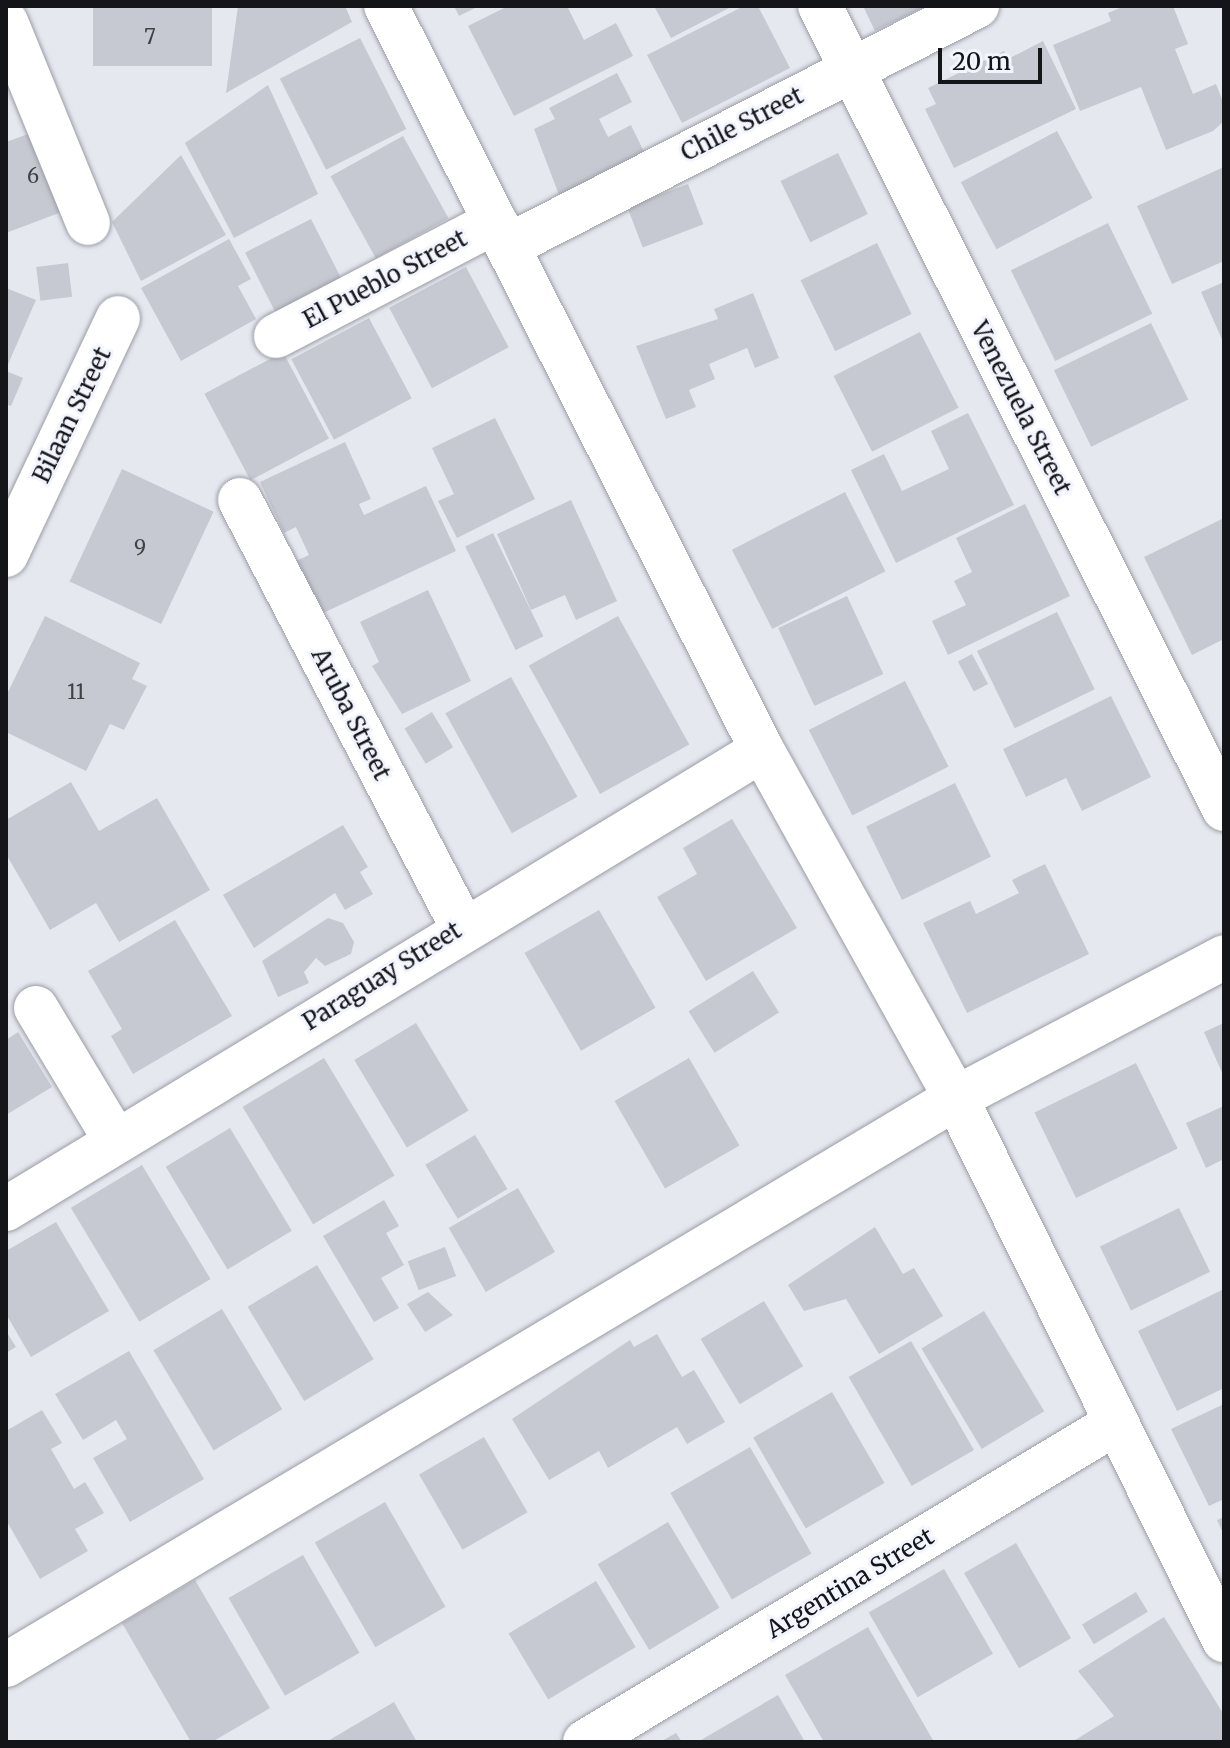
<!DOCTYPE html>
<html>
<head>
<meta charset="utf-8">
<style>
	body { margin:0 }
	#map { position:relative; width:1230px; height:1748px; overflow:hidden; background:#e6e8f0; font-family:Merriweather,serif }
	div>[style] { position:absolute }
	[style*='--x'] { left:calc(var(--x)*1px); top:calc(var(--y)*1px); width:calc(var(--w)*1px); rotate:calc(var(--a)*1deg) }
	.building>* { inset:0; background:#c6c9d1; transform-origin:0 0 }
	.roads { filter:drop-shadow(0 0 2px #9a9da4) drop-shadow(0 0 2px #9a9da4) }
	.minor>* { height:44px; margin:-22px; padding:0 22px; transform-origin:22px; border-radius:22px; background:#fff }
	span { translate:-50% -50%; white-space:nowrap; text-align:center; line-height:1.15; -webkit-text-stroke:6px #f3f5fe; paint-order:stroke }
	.number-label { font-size:20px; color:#404246 }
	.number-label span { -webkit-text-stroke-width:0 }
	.street-label { font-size:24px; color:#141518 }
	.frame { position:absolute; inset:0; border:8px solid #141518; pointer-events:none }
	.scale { position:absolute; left:938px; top:48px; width:104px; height:36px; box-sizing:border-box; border:4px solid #141518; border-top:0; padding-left:10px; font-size:24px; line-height:28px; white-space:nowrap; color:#141518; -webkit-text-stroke:6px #f3f5fe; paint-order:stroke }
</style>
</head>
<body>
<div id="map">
	<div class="building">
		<i style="left:93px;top:6px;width:119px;height:60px"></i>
		<i style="clip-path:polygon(238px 6px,345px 6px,352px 22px,226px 93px)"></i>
		<i style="clip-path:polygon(454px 6px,479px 6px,459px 16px)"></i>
		<i style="clip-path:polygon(508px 6px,567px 6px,584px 40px,616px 23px,633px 56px,514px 116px,468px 26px)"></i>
		<i style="clip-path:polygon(654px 6px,733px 6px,671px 38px)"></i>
		<i style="clip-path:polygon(744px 6px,758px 6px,790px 68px,682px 123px,647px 55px)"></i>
		<i style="clip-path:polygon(863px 6px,926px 6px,875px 31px)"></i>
		<i style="clip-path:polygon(1125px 6px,1173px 6px,1188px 44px,1175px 49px,1193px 94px,1216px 84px,1224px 104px,1224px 121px,1213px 131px,1166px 150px,1141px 87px,1080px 111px,1053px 45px,1111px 21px,1108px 13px)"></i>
		<i style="left:360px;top:38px;width:102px;height:90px;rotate:63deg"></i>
		<i style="clip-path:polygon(1043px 41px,1076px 109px,954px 168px,925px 109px,936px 104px,928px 88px,1004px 51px,1008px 59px)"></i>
		<i style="clip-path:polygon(617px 73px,632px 102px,599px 119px,608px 137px,631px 125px,648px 160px,562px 203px,534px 129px,555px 119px,549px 108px)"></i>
		<i style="clip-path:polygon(268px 85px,318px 194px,234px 238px,185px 143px)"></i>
		<i style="clip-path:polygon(42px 129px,72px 208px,6px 233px,6px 142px)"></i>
		<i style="left:1057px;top:131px;width:76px;height:109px;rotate:62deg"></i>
		<i style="left:403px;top:136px;width:94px;height:83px;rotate:61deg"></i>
		<i style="left:838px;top:153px;width:68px;height:64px;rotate:64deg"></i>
		<i style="clip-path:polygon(181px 155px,226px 235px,141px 281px,112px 222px)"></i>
		<i style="clip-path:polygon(1224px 167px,1224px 261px,1172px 284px,1137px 206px)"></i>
		<i style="left:688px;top:184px;width:43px;height:65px;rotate:69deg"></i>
		<i style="left:311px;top:219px;width:80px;height:74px;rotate:63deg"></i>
		<i style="left:1108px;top:223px;width:101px;height:108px;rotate:64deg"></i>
		<i style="clip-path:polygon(229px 239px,251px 279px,238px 286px,256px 319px,181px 361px,141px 288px)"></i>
		<i style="left:877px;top:243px;width:79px;height:85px;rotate:64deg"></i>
		<i style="left:68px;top:263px;width:34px;height:32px;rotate:83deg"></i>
		<i style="left:466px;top:267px;width:91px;height:87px;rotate:62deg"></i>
		<i style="clip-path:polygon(1224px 282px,1224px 344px,1201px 292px)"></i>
		<i style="clip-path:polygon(6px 288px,36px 300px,6px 369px)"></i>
		<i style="clip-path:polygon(753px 293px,779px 358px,755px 368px,747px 348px,709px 364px,715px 379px,689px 390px,696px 407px,666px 419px,636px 346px,718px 319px,714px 309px)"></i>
		<i style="left:369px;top:318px;width:91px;height:88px;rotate:62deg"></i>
		<i style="left:1151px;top:323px;width:85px;height:108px;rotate:64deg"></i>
		<i style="left:920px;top:332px;width:85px;height:97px;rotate:63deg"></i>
		<i style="left:283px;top:352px;width:98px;height:89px;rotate:62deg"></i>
		<i style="clip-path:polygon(6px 371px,23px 378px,11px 406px,6px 404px)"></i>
		<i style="clip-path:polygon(968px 413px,1014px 505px,896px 563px,851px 470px,884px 454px,902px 491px,949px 469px,931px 431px)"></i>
		<i style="clip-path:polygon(495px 418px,535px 499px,457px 538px,438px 501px,454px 494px,432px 448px)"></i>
		<i style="clip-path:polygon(345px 442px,371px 499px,359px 504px,364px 515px,426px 486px,456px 551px,321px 614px,296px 561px,309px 555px,296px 527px,284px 533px,260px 482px)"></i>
		<i style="left:122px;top:469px;width:101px;height:124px;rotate:25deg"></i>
		<i style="left:845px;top:492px;width:89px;height:127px;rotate:63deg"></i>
		<i style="clip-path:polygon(571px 500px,617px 601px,576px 620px,565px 595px,531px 610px,497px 534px)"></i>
		<i style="clip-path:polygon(1025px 504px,1070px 596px,948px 655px,932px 621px,966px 605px,954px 581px,972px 572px,956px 538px)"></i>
		<i style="clip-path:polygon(1224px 518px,1224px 639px,1192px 655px,1144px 557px)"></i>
		<i style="left:493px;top:533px;width:115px;height:31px;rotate:64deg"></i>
		<i style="clip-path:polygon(428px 590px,471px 681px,402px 714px,372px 666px,379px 662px,360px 622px)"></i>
		<i style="left:847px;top:596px;width:86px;height:76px;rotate:65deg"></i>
		<i style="left:1057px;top:612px;width:86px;height:89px;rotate:64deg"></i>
		<i style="clip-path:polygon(45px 616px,140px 663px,132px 679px,147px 686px,124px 730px,110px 724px,86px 771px,6px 732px,6px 696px)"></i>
		<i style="left:618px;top:616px;width:147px;height:102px;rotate:61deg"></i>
		<i style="left:972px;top:654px;width:34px;height:16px;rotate:62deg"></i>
		<i style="left:511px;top:677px;width:137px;height:75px;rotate:61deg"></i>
		<i style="left:905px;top:681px;width:96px;height:108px;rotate:63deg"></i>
		<i style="clip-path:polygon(1111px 696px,1151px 777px,1082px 811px,1066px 778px,1026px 797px,1003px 749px)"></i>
		<i style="left:432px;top:712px;width:41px;height:32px;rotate:59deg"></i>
		<i style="clip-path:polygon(71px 782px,99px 831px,157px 798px,210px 890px,119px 942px,96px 903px,50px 930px,6px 854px,6px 820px)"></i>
		<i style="left:955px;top:783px;width:82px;height:99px;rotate:64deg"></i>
		<i style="clip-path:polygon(732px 819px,797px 928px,706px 981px,657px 897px,697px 874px,683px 848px)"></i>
		<i style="clip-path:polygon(343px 825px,368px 867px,360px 872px,373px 894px,345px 910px,335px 893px,254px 948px,223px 895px)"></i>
		<i style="clip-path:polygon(1045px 864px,1089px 954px,967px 1013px,923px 923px,970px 901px,976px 914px,1019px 893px,1012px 880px)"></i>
		<i style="left:599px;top:910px;width:113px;height:86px;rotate:60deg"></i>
		<i style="clip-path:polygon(328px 918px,343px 923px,354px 942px,351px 954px,325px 966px,316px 958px,304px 972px,309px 983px,278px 997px,262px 961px)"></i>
		<i style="clip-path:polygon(175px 920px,232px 1016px,133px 1074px,111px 1036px,122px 1029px,88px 971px)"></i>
		<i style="left:753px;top:971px;width:49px;height:76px;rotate:58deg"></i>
		<i style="left:416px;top:1023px;width:102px;height:72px;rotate:59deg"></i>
		<i style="clip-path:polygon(1224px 1023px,1224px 1077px,1204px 1032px)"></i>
		<i style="clip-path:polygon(18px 1032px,52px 1087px,6px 1115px,6px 1040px)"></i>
		<i style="left:324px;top:1058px;width:137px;height:95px;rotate:59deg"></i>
		<i style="left:689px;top:1058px;width:101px;height:86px;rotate:60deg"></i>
		<i style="left:1136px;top:1063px;width:95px;height:113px;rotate:64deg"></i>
		<i style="clip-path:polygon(1224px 1106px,1224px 1159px,1206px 1168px,1186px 1123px)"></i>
		<i style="left:230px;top:1128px;width:120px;height:75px;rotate:59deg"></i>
		<i style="left:475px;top:1135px;width:63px;height:58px;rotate:59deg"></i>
		<i style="left:142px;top:1165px;width:133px;height:83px;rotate:59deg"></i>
		<i style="left:518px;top:1188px;width:74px;height:80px;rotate:60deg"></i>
		<i style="clip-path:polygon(384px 1200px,399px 1226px,386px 1233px,404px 1265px,381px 1278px,399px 1308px,374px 1322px,323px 1236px)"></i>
		<i style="left:1179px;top:1208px;width:71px;height:88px;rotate:64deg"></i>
		<i style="clip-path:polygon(56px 1222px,109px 1311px,31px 1357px,6px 1314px,6px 1251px)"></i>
		<i style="clip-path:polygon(875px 1227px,903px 1274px,914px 1268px,943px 1316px,879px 1354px,846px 1299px,804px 1311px,788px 1285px)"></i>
		<i style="left:445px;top:1247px;width:31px;height:40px;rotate:69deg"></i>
		<i style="left:317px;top:1265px;width:110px;height:81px;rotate:59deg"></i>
		<i style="clip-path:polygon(1224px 1289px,1224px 1388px,1177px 1411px,1138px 1331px)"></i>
		<i style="clip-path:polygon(428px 1292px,453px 1315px,425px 1332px,407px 1304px)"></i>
		<i style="left:764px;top:1301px;width:76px;height:74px;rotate:59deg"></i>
		<i style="left:222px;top:1309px;width:117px;height:80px;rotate:59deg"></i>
		<i style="left:984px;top:1311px;width:117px;height:73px;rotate:59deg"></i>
		<i style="clip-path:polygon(6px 1331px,16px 1347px,6px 1353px)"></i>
		<i style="clip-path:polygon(657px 1334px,682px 1377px,694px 1370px,725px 1422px,687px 1444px,677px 1427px,608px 1468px,599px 1451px,549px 1480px,512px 1419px,630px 1340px,634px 1347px)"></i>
		<i style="left:911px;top:1341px;width:126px;height:72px;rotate:60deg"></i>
		<i style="clip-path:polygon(129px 1351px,204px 1479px,130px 1522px,93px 1458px,127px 1439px,116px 1420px,83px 1440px,55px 1394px)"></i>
		<i style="left:832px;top:1392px;width:105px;height:91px;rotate:60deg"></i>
		<i style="clip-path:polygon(1224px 1404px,1224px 1499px,1209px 1506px,1171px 1429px)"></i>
		<i style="clip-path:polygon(42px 1410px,62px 1443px,51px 1449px,74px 1489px,85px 1482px,104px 1513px,75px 1529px,88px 1551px,40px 1579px,6px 1520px,6px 1431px)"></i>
		<i style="left:484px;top:1437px;width:87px;height:75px;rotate:60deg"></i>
		<i style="left:750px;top:1447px;width:123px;height:92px;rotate:60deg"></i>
		<i style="left:385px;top:1502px;width:121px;height:81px;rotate:60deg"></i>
		<i style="clip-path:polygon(1224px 1517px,1224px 1535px,1217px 1520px)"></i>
		<i style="left:668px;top:1522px;width:100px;height:82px;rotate:59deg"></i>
		<i style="left:1016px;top:1543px;width:110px;height:60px;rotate:60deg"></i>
		<i style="left:303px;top:1555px;width:113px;height:86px;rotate:60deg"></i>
		<i style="left:944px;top:1569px;width:98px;height:87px;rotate:60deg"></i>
		<i style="clip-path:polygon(195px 1580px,270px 1708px,212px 1742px,191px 1742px,122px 1623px)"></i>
		<i style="left:596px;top:1581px;width:77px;height:102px;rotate:59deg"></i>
		<i style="left:1136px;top:1592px;width:23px;height:63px;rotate:59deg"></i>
		<i style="clip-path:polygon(1164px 1617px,1224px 1715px,1224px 1741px,1072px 1742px,1114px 1716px,1078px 1671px)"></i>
		<i style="clip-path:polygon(868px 1627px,934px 1742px,824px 1742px,785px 1675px)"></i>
		<i style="clip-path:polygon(778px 1695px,805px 1742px,702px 1742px,701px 1740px)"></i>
		<i style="clip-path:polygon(394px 1702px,417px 1742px,326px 1742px)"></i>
		<i style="clip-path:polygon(676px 1733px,682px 1742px,660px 1742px)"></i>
	</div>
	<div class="roads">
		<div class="minor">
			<i style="--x:386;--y:6;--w:834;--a:63.19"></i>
			<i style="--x:762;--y:750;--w:398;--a:60.9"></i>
			<i style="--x:956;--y:1098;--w:605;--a:63.69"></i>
			<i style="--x:820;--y:6;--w:899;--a:63.29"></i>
			<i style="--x:6;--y:22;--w:217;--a:67.8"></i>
			<i style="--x:508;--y:246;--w:527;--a:-27.1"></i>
			<i style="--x:276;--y:336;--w:247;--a:-27.5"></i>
			<i style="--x:240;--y:500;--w:481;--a:62.5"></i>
			<i style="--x:6;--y:555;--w:262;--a:-64.7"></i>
			<i style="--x:36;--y:1008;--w:155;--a:59"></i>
			<i style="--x:6;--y:1209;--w:884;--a:-31.26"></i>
			<i style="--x:6;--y:1665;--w:1106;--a:-30.83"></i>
			<i style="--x:956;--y:1098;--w:303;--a:-27.7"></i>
			<i style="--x:585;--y:1742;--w:619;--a:-31"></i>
		</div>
	</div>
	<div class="number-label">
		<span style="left:150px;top:36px">7</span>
		<span style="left:33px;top:175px">6</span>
		<span style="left:140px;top:547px">9</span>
		<span style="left:76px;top:691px">11</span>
	</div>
	<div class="street-label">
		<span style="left:742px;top:124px;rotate:-27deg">Chile Street</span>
		<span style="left:385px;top:279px;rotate:-28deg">El Pueblo Street</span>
		<span style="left:1021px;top:408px;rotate:63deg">Venezuela Street</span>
		<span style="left:72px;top:415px;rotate:-64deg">Bilaan Street</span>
		<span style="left:351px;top:714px;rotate:63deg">Aruba Street</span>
		<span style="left:382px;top:976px;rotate:-32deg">Paraguay Street</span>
		<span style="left:850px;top:1583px;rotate:-31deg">Argentina Street</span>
	</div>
	<div class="frame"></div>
	<div class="scale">20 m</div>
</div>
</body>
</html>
